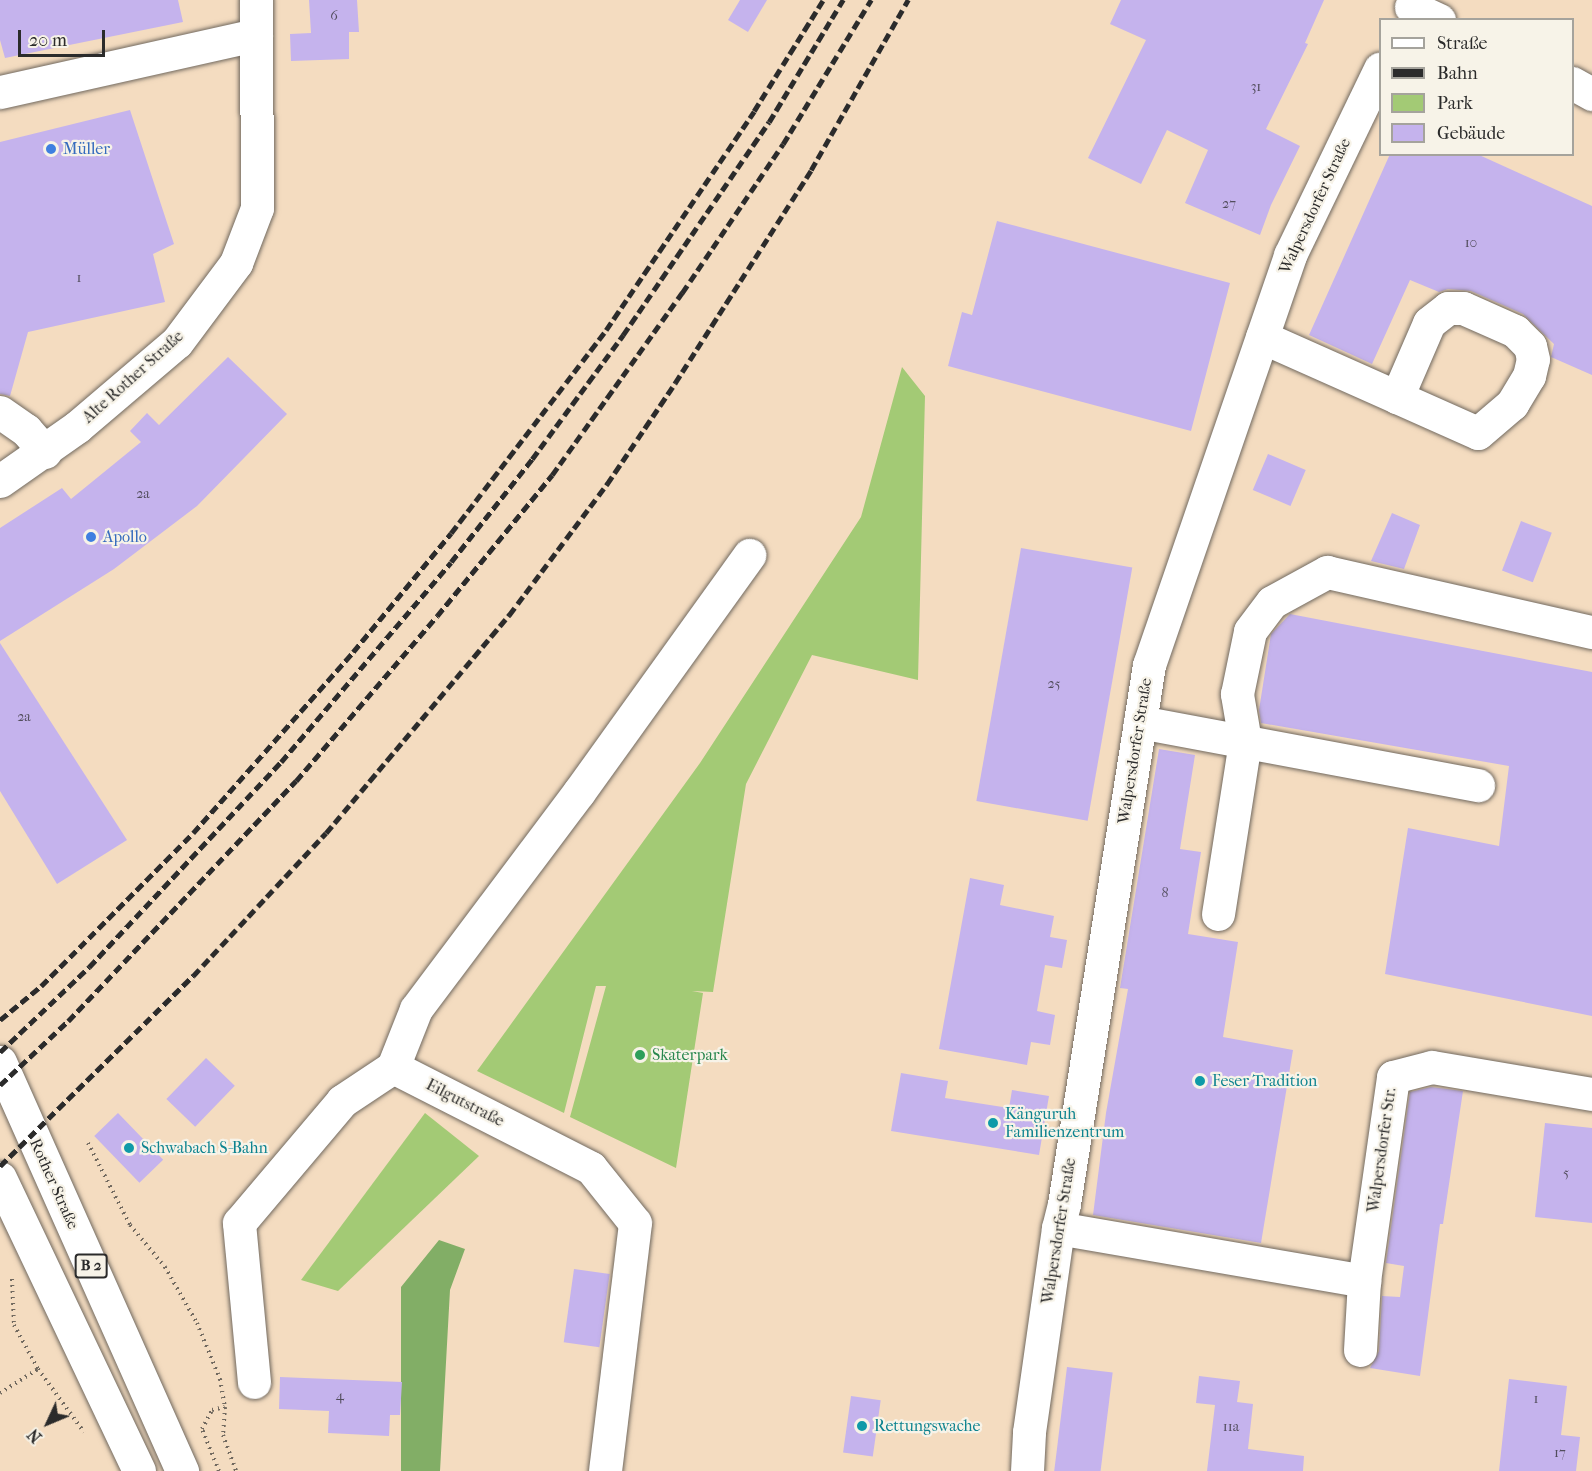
<!DOCTYPE html>
<html>
<head>
<meta charset="utf-8">
<style>
	body { margin:0 }
	#map { position:relative; width:1592px; height:1471px; overflow:hidden; background:#f4dcc0; font-family:"IM FELL French Canon",serif }
	div>[style] { position:absolute }
	[style*='--x'] { left:calc(var(--x)*1px); top:calc(var(--y)*1px); width:calc(var(--w)*1px); rotate:calc(var(--a)*1deg) }
	.green>* { inset:0; background:#a3ca75 }
	.forest>* { inset:0; background:#82ae66 }
	.building>* { inset:0; background:#c5b3ed; transform-origin:0 0 }
	.path>* { height:4px; margin-top:-2px; transform-origin:0; background:repeating-linear-gradient(90deg,#71695f 0 1.5px,transparent 0 6px) }
	.roads { filter:drop-shadow(0 0 2px #71695f) drop-shadow(0 0 2px #71695f) }
	.minor>* { height:33px; margin:-16.5px; padding:0 16.5px; transform-origin:16.5px; border-radius:16.5px; background:#fff }
	.major>* { height:33px; margin:-16.5px; padding:0 16.5px; transform-origin:16.5px; border-radius:16.5px; background:#fff }
	.rail>* { height:4.5px; margin-top:-2.25px; transform-origin:0; background:repeating-linear-gradient(90deg,#2b2b2b 0 9px,transparent 0 13.5px) }
	.dots>* { width:16px; height:16px; translate:-50% -50%; box-sizing:border-box; border:3px solid #f7f3e8; border-radius:50% }
	span { translate:-50% -50%; white-space:nowrap; text-align:center; line-height:1.15; -webkit-text-stroke:4.5px #f7f3e8; paint-order:stroke }
	.number-label { font-size:14px; color:#524d5c }
	.number-label span { -webkit-text-stroke-width:0 }
	.shield-label span { padding:2px 4px; background:#f7f3e8; border:2px solid; border-radius:4px; -webkit-text-stroke-width:0 }
	.shield-label { font-size:15px; color:#2b2b2b; font-weight:700 }
	.shop-label { font-size:16px; color:#366cbe }
	.left { translate:0 -50%; text-align:left }
	.street-label { font-size:16px; color:#2b2b2b }
	.leisure-label { font-size:16px; color:#27864d }
	.culture-label { font-size:16px; color:#0d838f }
	.legend { position:absolute; left:1379px; top:18px; width:195px; height:138px; box-sizing:border-box; background:#f7f3e8; border:2px solid #a5a39c; margin:0; padding:8px 10px; list-style:none; font-size:18px; color:#2b2b2b }
	.legend li { display:flex; align-items:center; gap:12px; height:30px }
	.legend b { width:30px; border:2px solid #a5a39c }
	.north { position:absolute; left:18px; top:1393px; width:60px; height:60px; -webkit-text-stroke:4px #f7f3e8; paint-order:stroke; rotate:226deg; font-size:16px; font-weight:700; line-height:24px; text-align:center; color:#2b2b2b }
	.north::after { content:''; display:block; margin:auto; width:21px; height:27px; background:#2b2b2b; clip-path:polygon(50% 0,100% 100%,50% 72%,0 100%) }
	.scale { position:absolute; left:18px; top:30px; width:87px; height:27px; box-sizing:border-box; border:3px solid #2b2b2b; border-top:0; padding-left:8px; font-size:18px; line-height:21px; white-space:nowrap; color:#2b2b2b; -webkit-text-stroke:4px #f7f3e8; paint-order:stroke }
</style>
</head>
<body>
<div id="map">
	<div class="green">
		<i style="clip-path:polygon(902px 367px,925px 396px,918px 680px,812px 655px,746px 784px,713px 992px,692px 991px,703px 993px,676px 1168px,570px 1117px,606px 986px,596px 986px,564px 1113px,477px 1071px,700px 763px,861px 517px)"></i>
		<i style="clip-path:polygon(425px 1113px,479px 1156px,338px 1291px,301px 1280px)"></i>
	</div>
	<div class="forest">
		<i style="clip-path:polygon(439px 1240px,465px 1249px,450px 1290px,440px 1471px,401px 1471px,401px 1287px)"></i>
	</div>
	<div class="building">
		<i style="clip-path:polygon(0 0,178px 0,183px 22px,5px 58px,0 40px)"></i>
		<i style="clip-path:polygon(309px 0,357px 0,359px 32px,349px 32px,349px 59px,291px 61px,290px 34px,311px 33px)"></i>
		<i style="clip-path:polygon(740px 0,767px 0,748px 32px,728px 20px)"></i>
		<i style="clip-path:polygon(1121px 0,1324px 0,1305px 43px,1308px 44px,1266px 129px,1300px 146px,1271px 205px,1260px 235px,1185px 203px,1208px 150px,1167px 130px,1141px 184px,1088px 158px,1146px 40px,1110px 24px)"></i>
		<i style="clip-path:polygon(130px 110px,174px 244px,153px 254px,165px 302px,28px 332px,10px 396px,0 394px,0 142px)"></i>
		<i style="clip-path:polygon(1390px 154px,1477px 154px,1592px 206px,1592px 375px,1551px 357px,1554px 344px,1523px 314px,1471px 291px,1448px 289px,1439px 292px,1410px 280px,1372px 364px,1309px 335px)"></i>
		<i style="clip-path:polygon(997px 221px,1230px 283px,1191px 431px,948px 366px,962px 312px,972px 315px)"></i>
		<i style="clip-path:polygon(228px 357px,287px 414px,197px 506px,114px 569px,0 641px,0 528px,62px 488px,71px 499px,141px 442px,130px 431px,147px 413px,159px 425px)"></i>
		<i style="left:1268px;top:454px;width:41px;height:39px;rotate:23deg"></i>
		<i style="clip-path:polygon(1392px 513px,1420px 525px,1404px 569px,1371px 561px)"></i>
		<i style="left:1521px;top:521px;width:33px;height:53px;rotate:21deg"></i>
		<i style="left:1021px;top:548px;width:113px;height:257px;rotate:10deg"></i>
		<i style="clip-path:polygon(1290px 614px,1592px 672px,1592px 1016px,1385px 974px,1408px 828px,1499px 846px,1509px 766px,1261px 723px,1259px 710px,1271px 634px)"></i>
		<i style="clip-path:polygon(0 643px,127px 840px,57px 884px,0 791px)"></i>
		<i style="clip-path:polygon(1159px 749px,1195px 755px,1180px 849px,1201px 852px,1188px 934px,1238px 942px,1223px 1037px,1293px 1050px,1261px 1243px,1093px 1215px,1106px 1113px,1128px 989px,1120px 988px)"></i>
		<i style="clip-path:polygon(970px 878px,1004px 885px,1000px 905px,1054px 916px,1050px 937px,1067px 940px,1062px 968px,1045px 965px,1037px 1011px,1055px 1015px,1050px 1045px,1031px 1042px,1027px 1065px,939px 1049px)"></i>
		<i style="left:206px;top:1058px;width:40px;height:57px;rotate:44deg"></i>
		<i style="clip-path:polygon(901px 1073px,948px 1081px,945px 1098px,1009px 1108px,1012px 1090px,1049px 1096px,1039px 1155px,891px 1131px)"></i>
		<i style="clip-path:polygon(1431px 1087px,1463px 1091px,1443px 1224px,1440px 1224px,1420px 1376px,1370px 1368px,1379px 1351px,1382px 1296px,1400px 1297px,1404px 1266px,1386px 1263px,1410px 1092px)"></i>
		<i style="left:118px;top:1113px;width:65px;height:33px;rotate:46deg"></i>
		<i style="clip-path:polygon(1545px 1123px,1592px 1128px,1592px 1223px,1535px 1217px)"></i>
		<i style="left:574px;top:1269px;width:36px;height:74px;rotate:8deg"></i>
		<i style="left:1067px;top:1367px;width:46px;height:105px;rotate:7deg"></i>
		<i style="clip-path:polygon(1199px 1376px,1240px 1381px,1237px 1402px,1253px 1404px,1248px 1449px,1304px 1456px,1303px 1471px,1207px 1471px,1215px 1405px,1196px 1403px)"></i>
		<i style="clip-path:polygon(280px 1377px,402px 1382px,400px 1415px,390px 1415px,389px 1436px,328px 1433px,329px 1411px,279px 1409px)"></i>
		<i style="clip-path:polygon(1509px 1379px,1567px 1386px,1561px 1435px,1580px 1437px,1576px 1471px,1499px 1471px)"></i>
		<i style="left:851px;top:1396px;width:30px;height:57px;rotate:8deg"></i>
	</div>
	<div class="path">
		<i style="--x:88;--y:1143;--w:92;--a:62.9"></i>
		<i style="--x:130;--y:1225;--w:55;--a:50.2"></i>
		<i style="--x:165;--y:1267;--w:64;--a:60.3"></i>
		<i style="--x:197;--y:1323;--w:61;--a:67.7"></i>
		<i style="--x:220;--y:1379;--w:28;--a:80"></i>
		<i style="--x:225;--y:1407;--w:28;--a:94"></i>
		<i style="--x:223;--y:1435;--w:38;--a:70"></i>
		<i style="--x:12;--y:1279;--w:46;--a:87.5"></i>
		<i style="--x:14;--y:1325;--w:50;--a:61.4"></i>
		<i style="--x:38;--y:1369;--w:78;--a:53.9"></i>
		<i style="--x:0;--y:1393;--w:45;--a:-32.3"></i>
		<i style="--x:219;--y:1471;--w:45;--a:-112"></i>
		<i style="--x:202;--y:1429;--w:21;--a:-62"></i>
		<i style="--x:212;--y:1410;--w:13;--a:-13"></i>
	</div>
	<div class="roads">
		<div class="minor">
			<i style="--x:1411;--y:7;--w:31;--a:25"></i>
			<i style="--x:1572;--y:83;--w:23;--a:29"></i>
			<i style="--x:0;--y:92;--w:262;--a:-12.6"></i>
			<i style="--x:1262;--y:337;--w:236;--a:24"></i>
			<i style="--x:1478;--y:433;--w:45;--a:-40.5"></i>
			<i style="--x:1512;--y:404;--w:33;--a:-59"></i>
			<i style="--x:1529;--y:376;--w:17;--a:-77"></i>
			<i style="--x:1533;--y:359;--w:13;--a:-103"></i>
			<i style="--x:1530;--y:346;--w:21;--a:-135"></i>
			<i style="--x:1515;--y:331;--w:57;--a:-156.1"></i>
			<i style="--x:1463;--y:308;--w:15;--a:180"></i>
			<i style="--x:1448;--y:308;--w:24;--a:142"></i>
			<i style="--x:1429;--y:323;--w:81;--a:113.4"></i>
			<i style="--x:0;--y:412;--w:32;--a:35"></i>
			<i style="--x:26;--y:430;--w:29;--a:49"></i>
			<i style="--x:0;--y:481;--w:94;--a:-35"></i>
			<i style="--x:77;--y:427;--w:131;--a:-40.4"></i>
			<i style="--x:177;--y:342;--w:99;--a:-53.2"></i>
			<i style="--x:236;--y:263;--w:59;--a:-69.1"></i>
			<i style="--x:257;--y:208;--w:208;--a:-90.3"></i>
			<i style="--x:1140;--y:722;--w:344;--a:10.6"></i>
			<i style="--x:1218;--y:914;--w:175;--a:-81.1"></i>
			<i style="--x:1245;--y:741;--w:48;--a:-99.7"></i>
			<i style="--x:1237;--y:694;--w:64;--a:-78.3"></i>
			<i style="--x:1250;--y:631;--w:36;--a:-53"></i>
			<i style="--x:1272;--y:602;--w:63;--a:-28.6"></i>
			<i style="--x:1327;--y:572;--w:272;--a:12.8"></i>
			<i style="--x:393;--y:1067;--w:62;--a:-68.4"></i>
			<i style="--x:416;--y:1009;--w:271;--a:-53.1"></i>
			<i style="--x:579;--y:792;--w:292;--a:-54.3"></i>
			<i style="--x:1058;--y:1228;--w:311;--a:9.8"></i>
			<i style="--x:1360;--y:1350;--w:69;--a:-86.7"></i>
			<i style="--x:1364;--y:1281;--w:206;--a:-81.9"></i>
			<i style="--x:1393;--y:1077;--w:40;--a:-14.4"></i>
			<i style="--x:1432;--y:1067;--w:162;--a:9.6"></i>
			<i style="--x:254;--y:1382;--w:160;--a:-95.4"></i>
			<i style="--x:239;--y:1223;--w:160;--a:-49.8"></i>
			<i style="--x:342;--y:1101;--w:61;--a:-33.7"></i>
			<i style="--x:393;--y:1067;--w:222;--a:27"></i>
			<i style="--x:591;--y:1168;--w:70;--a:51.3"></i>
			<i style="--x:635;--y:1223;--w:250;--a:96.9"></i>
			<i style="--x:1027;--y:1471;--w:39;--a:-87"></i>
			<i style="--x:1029;--y:1432;--w:206;--a:-81.9"></i>
			<i style="--x:1058;--y:1228;--w:25;--a:-76"></i>
			<i style="--x:1064;--y:1204;--w:546;--a:-81.04"></i>
			<i style="--x:1149;--y:665;--w:434;--a:-71"></i>
			<i style="--x:1290;--y:255;--w:207;--a:-64.2"></i>
		</div>
		<div class="major">
			<i style="--x:0;--y:1062;--w:448;--a:66"></i>
			<i style="--x:0;--y:1178;--w:324;--a:64.6"></i>
		</div>
	</div>
	<div class="rail">
		<i style="--x:0;--y:1020;--w:53;--a:-39.7"></i>
		<i style="--x:41;--y:986;--w:216;--a:-45.2"></i>
		<i style="--x:193;--y:833;--w:242;--a:-48.5"></i>
		<i style="--x:353;--y:652;--w:154;--a:-50.5"></i>
		<i style="--x:451;--y:533;--w:255;--a:-52.6"></i>
		<i style="--x:606;--y:330;--w:264;--a:-55.9"></i>
		<i style="--x:754;--y:111;--w:131;--a:-58.1"></i>
		<i style="--x:0;--y:1052;--w:123;--a:-43.7"></i>
		<i style="--x:89;--y:967;--w:281;--a:-46.9"></i>
		<i style="--x:281;--y:762;--w:262;--a:-49.6"></i>
		<i style="--x:451;--y:562;--w:131;--a:-51.8"></i>
		<i style="--x:532;--y:459;--w:154;--a:-53.7"></i>
		<i style="--x:623;--y:335;--w:258;--a:-55.6"></i>
		<i style="--x:769;--y:122;--w:143;--a:-58.8"></i>
		<i style="--x:0;--y:1085;--w:93;--a:-43.3"></i>
		<i style="--x:68;--y:1021;--w:331;--a:-46.5"></i>
		<i style="--x:296;--y:781;--w:217;--a:-49.5"></i>
		<i style="--x:437;--y:616;--w:182;--a:-50.8"></i>
		<i style="--x:552;--y:475;--w:224;--a:-54.5"></i>
		<i style="--x:682;--y:293;--w:180;--a:-55.9"></i>
		<i style="--x:783;--y:144;--w:169;--a:-58.6"></i>
		<i style="--x:0;--y:1166;--w:271;--a:-44.6"></i>
		<i style="--x:193;--y:976;--w:195;--a:-47.1"></i>
		<i style="--x:326;--y:833;--w:285;--a:-50"></i>
		<i style="--x:509;--y:615;--w:164;--a:-53.2"></i>
		<i style="--x:607;--y:484;--w:122;--a:-56"></i>
		<i style="--x:675;--y:383;--w:253;--a:-57.4"></i>
		<i style="--x:811;--y:170;--w:196;--a:-60.3"></i>
	</div>
	<div class="dots">
		<i style="left:51px;top:149px;background:#3f7fe0"></i>
		<i style="left:91px;top:537px;background:#3f7fe0"></i>
		<i style="left:640px;top:1055px;background:#2e9e5b"></i>
		<i style="left:1200px;top:1081px;background:#0f9aa8"></i>
		<i style="left:993px;top:1123px;background:#0f9aa8"></i>
		<i style="left:129px;top:1148px;background:#0f9aa8"></i>
		<i style="left:862px;top:1426px;background:#0f9aa8"></i>
	</div>
	<div class="number-label">
		<span style="left:334px;top:16px">6</span>
		<span style="left:1256px;top:87px">31</span>
		<span style="left:1229px;top:204px">27</span>
		<span style="left:1471px;top:243px">10</span>
		<span style="left:79px;top:278px">1</span>
		<span style="left:143px;top:494px">2a</span>
		<span style="left:1054px;top:684px">25</span>
		<span style="left:24px;top:717px">2a</span>
		<span style="left:1165px;top:893px">8</span>
		<span style="left:1566px;top:1173px">5</span>
		<span style="left:340px;top:1396px">4</span>
		<span style="left:1536px;top:1399px">1</span>
		<span style="left:1231px;top:1427px">11a</span>
		<span style="left:1560px;top:1453px">17</span>
	</div>
	<div class="shield-label">
		<span style="left:91px;top:1266px">B 2</span>
	</div>
	<div class="shop-label">
		<span class="left" style="left:63px;top:149px">Müller</span>
		<span class="left" style="left:103px;top:537px">Apollo</span>
	</div>
	<div class="street-label">
		<span style="left:1315px;top:206px;rotate:-65deg">Walpersdorfer Straße</span>
		<span style="left:133px;top:377px;rotate:-42deg">Alte Rother Straße</span>
		<span style="left:1135px;top:751px;rotate:-81deg">Walpersdorfer Straße</span>
		<span style="left:465px;top:1103px;rotate:27deg">Eilgutstraße</span>
		<span style="left:1382px;top:1150px;rotate:-82deg">Walpersdorfer Str.</span>
		<span style="left:54px;top:1184px;rotate:66deg">Rother Straße</span>
		<span style="left:1059px;top:1231px;rotate:-81deg">Walpersdorfer Straße</span>
	</div>
	<div class="leisure-label">
		<span class="left" style="left:652px;top:1055px">Skaterpark</span>
	</div>
	<div class="culture-label">
		<span class="left" style="left:1212px;top:1081px">Feser Tradition</span>
		<span class="left" style="left:1005px;top:1123px">Känguruh<br>Familienzentrum</span>
		<span class="left" style="left:141px;top:1148px">Schwabach S-Bahn</span>
		<span class="left" style="left:874px;top:1426px">Rettungswache</span>
	</div>
	<ul class="legend">
	<li><b style="height:8px;background:#fff"></b>Straße</li>
	<li><b style="height:8px;background:#2b2b2b"></b>Bahn</li>
	<li><b style="height:16px;background:#a3ca75"></b>Park</li>
	<li><b style="height:16px;background:#c5b3ed"></b>Gebäude</li>
	</ul>
	<div class="north">N</div>
	<div class="scale">20 m</div>
</div>
</body>
</html>
